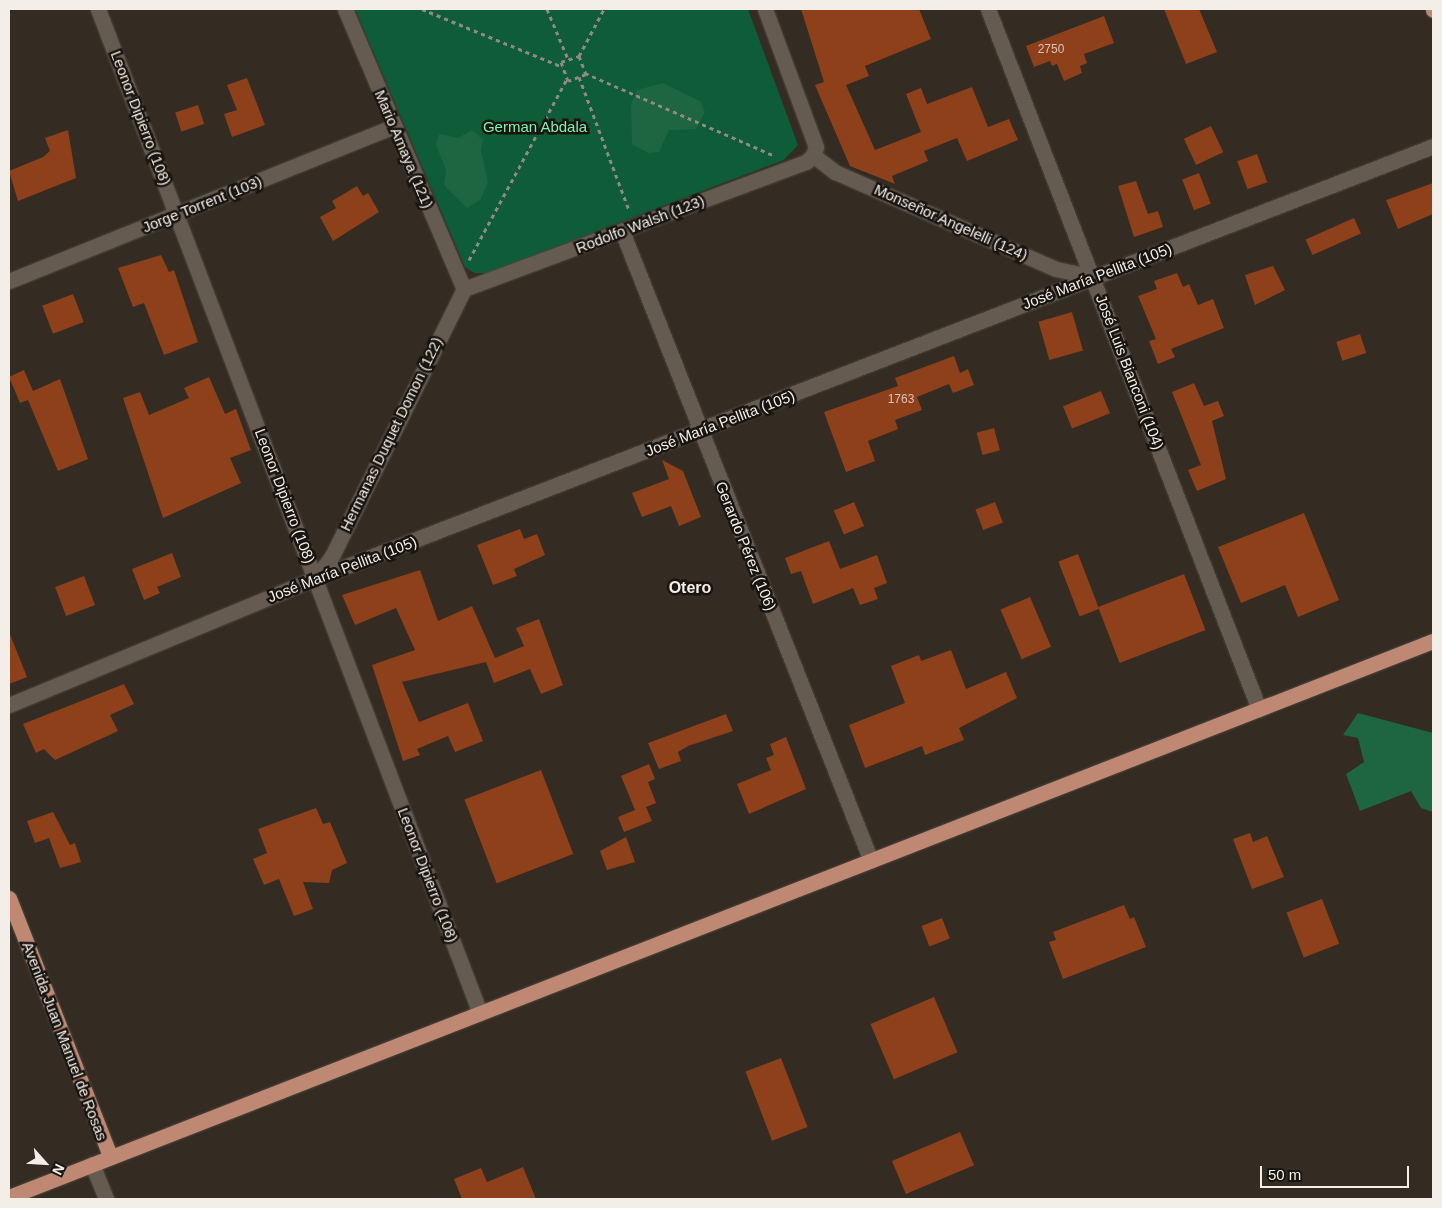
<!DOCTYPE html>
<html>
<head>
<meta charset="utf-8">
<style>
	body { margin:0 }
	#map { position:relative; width:1442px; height:1208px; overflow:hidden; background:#342b22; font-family:Arial,sans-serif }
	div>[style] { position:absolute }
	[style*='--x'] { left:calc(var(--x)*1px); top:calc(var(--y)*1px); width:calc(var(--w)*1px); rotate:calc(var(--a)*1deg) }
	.green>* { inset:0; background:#0e5c38 }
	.forest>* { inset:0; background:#1d6641 }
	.building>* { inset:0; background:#8e401b; transform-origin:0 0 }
	.path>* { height:3px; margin-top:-1.5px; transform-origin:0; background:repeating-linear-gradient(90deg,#918a82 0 4px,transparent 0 8px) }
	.roads { filter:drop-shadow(0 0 1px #4f4840) drop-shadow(0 0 1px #4f4840) }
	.minor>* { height:15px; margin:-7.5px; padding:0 7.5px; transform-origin:7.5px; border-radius:7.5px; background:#655b51 }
	.major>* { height:15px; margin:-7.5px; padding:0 7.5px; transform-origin:7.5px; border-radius:7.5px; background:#be8873 }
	span { translate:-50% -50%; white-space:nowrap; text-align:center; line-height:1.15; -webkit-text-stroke:5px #181410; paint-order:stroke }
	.number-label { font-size:12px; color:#dac2b5 }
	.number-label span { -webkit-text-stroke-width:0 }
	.street-label { font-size:15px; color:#f4eee8 }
	.park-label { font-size:15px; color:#7af4b1 }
	.neighbourhood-label { font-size:16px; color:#f4eee8; font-weight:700 }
	.frame { position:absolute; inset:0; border:10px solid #f4eee8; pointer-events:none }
	.north { position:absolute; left:20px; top:1138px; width:50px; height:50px; -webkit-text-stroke:4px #181410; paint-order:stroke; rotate:116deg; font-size:14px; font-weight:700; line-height:20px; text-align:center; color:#f4eee8 }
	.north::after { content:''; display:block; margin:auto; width:18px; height:22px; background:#f4eee8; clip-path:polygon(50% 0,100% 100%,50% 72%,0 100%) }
	.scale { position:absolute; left:1260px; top:1166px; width:149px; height:22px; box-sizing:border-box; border:2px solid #f4eee8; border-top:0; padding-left:6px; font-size:15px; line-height:18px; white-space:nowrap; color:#f4eee8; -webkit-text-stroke:4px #181410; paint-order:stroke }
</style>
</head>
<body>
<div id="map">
	<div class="green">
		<i style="clip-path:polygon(355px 9px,748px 9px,798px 145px,784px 160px,487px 273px,474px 273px,465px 267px)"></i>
	</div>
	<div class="forest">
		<i style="clip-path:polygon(663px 83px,700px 101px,705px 112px,696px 129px,669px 130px,659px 152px,648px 153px,632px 144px,631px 104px,637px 90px)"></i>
		<i style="clip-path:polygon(472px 130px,483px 140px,481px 150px,488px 183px,480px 200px,467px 208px,444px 185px,446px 170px,436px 145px,439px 134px,458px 138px)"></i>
		<i style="clip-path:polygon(1358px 713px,1433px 733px,1433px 812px,1421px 808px,1411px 791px,1360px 811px,1346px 774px,1364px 762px,1358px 738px,1343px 735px)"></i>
	</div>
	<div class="building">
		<i style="clip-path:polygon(801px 9px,919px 9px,931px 39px,865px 66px,869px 76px,846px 85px,875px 150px,921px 132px,906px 94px,921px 88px,927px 104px,972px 87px,988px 127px,1009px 119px,1018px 140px,967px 161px,957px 138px,924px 151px,928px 161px,892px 176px,895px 184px,850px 166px,815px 85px,824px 82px)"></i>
		<i style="clip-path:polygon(1164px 9px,1199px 9px,1217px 52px,1186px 64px)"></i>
		<i style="clip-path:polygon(1104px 16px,1114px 43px,1084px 54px,1087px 63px,1080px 66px,1082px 73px,1064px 81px,1057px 64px,1052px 66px,1050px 61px,1034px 67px,1026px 46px)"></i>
		<i style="clip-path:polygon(247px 78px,265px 125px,232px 137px,224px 114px,237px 110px,227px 85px)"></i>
		<i style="left:198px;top:105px;width:20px;height:24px;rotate:72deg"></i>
		<i style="left:1211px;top:126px;width:29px;height:30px;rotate:65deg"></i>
		<i style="clip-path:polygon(68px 130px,76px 178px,18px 201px,9px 171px,43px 157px,50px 151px,45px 138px)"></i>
		<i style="left:1257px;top:154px;width:30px;height:21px;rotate:70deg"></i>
		<i style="left:1199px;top:173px;width:33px;height:18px;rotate:69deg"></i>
		<i style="clip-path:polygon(1136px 181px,1148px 214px,1158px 211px,1163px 227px,1134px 237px,1118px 186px)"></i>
		<i style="clip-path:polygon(1433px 183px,1433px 214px,1398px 229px,1386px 200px)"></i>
		<i style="clip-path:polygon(357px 186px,363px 196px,368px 193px,379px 212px,333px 241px,320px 217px,336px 208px,332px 201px)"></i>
		<i style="left:1354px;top:218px;width:17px;height:53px;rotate:66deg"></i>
		<i style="clip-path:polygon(161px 255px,169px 272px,174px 270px,198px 342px,164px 355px,144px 303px,133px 307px,118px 268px)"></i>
		<i style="clip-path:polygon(1273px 266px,1285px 290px,1255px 305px,1245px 275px)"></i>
		<i style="clip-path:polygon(1177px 273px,1183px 287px,1189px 284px,1198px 305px,1213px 299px,1224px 328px,1171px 349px,1175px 357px,1158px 364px,1149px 341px,1156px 339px,1138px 296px,1157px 289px,1154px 281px)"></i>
		<i style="left:73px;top:294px;width:30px;height:33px;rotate:69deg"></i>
		<i style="left:1072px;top:312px;width:40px;height:35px;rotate:74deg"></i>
		<i style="left:1360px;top:334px;width:20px;height:25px;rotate:72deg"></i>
		<i style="clip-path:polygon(954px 356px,960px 373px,968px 369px,974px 385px,953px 393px,949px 384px,917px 397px,922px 410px,895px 420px,898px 429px,868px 441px,875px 461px,846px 472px,824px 412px,898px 386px,895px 378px)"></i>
		<i style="clip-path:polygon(24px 370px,33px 391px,60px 379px,88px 459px,58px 471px,28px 400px,20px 403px,9px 377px)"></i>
		<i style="clip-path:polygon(209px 377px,225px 414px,236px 409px,251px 450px,230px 458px,241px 483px,163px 518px,123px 398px,140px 392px,149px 415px,189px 398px,184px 388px)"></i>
		<i style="clip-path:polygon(1194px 383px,1204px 406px,1218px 401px,1224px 416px,1212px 421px,1226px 479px,1197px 491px,1188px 470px,1201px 465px,1172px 392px)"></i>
		<i style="left:1101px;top:391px;width:24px;height:41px;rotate:68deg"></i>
		<i style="left:994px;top:428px;width:23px;height:18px;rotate:75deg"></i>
		<i style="clip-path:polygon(662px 460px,683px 471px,701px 517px,679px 526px,671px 506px,642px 517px,632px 493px,669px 479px)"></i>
		<i style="left:854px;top:502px;width:26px;height:22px;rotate:67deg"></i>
		<i style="left:995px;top:502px;width:22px;height:21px;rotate:69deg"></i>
		<i style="clip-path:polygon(1304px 513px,1339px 600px,1298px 617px,1285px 585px,1241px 603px,1218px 547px)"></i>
		<i style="clip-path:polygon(520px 529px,524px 539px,537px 534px,545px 555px,514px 569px,517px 576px,493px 585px,477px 545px)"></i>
		<i style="clip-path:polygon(829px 541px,840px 569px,877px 555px,887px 583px,874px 588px,878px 599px,860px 605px,853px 588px,813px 604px,801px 571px,791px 574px,785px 558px)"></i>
		<i style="clip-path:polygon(172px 553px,181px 577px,157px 587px,160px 593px,144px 600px,132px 569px)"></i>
		<i style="left:1078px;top:554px;width:59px;height:21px;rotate:69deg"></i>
		<i style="clip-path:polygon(420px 570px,438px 621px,472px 606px,495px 658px,524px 646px,516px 628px,539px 619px,563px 685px,541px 694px,530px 669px,494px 683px,486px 662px,402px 682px,419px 722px,468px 703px,483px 741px,455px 752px,448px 736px,417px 749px,420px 755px,403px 761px,372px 665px,415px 650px,396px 608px,355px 625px,342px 595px)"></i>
		<i style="left:1184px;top:574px;width:60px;height:92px;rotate:69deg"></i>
		<i style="left:84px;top:576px;width:31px;height:31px;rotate:69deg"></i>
		<i style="left:1030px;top:597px;width:54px;height:32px;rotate:67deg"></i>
		<i style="clip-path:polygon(9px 632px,27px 677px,9px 684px)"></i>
		<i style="clip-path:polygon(951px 650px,966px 689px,1006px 672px,1017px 698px,959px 728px,964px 740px,925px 755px,922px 746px,865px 768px,849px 725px,905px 703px,891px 666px,919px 655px,921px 661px)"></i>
		<i style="clip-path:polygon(124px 684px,134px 704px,110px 715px,118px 731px,55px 760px,44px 749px,36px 753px,23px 724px)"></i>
		<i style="clip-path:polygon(726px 714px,733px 731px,688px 746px,678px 752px,681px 761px,659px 769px,648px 743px)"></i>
		<i style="clip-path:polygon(786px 737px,806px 789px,749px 814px,737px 784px,771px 770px,766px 758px,774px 755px,770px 744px)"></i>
		<i style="clip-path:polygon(649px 764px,655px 779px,648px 782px,656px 803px,646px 807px,652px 821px,624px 832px,618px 817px,635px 810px,621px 776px)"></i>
		<i style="left:541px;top:770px;width:90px;height:82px;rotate:69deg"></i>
		<i style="clip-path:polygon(316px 808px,323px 824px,330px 822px,347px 863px,332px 870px,329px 883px,303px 882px,313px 909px,294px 916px,279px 879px,264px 885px,253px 859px,267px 853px,258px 829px)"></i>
		<i style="clip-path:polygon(53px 812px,70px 845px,75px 843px,81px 862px,60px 868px,49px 838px,35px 843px,27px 821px)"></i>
		<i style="clip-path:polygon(1250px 833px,1253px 842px,1267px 836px,1284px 877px,1252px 889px,1233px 839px)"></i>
		<i style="clip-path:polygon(626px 837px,635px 862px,607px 870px,600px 851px)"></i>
		<i style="left:1322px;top:899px;width:48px;height:38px;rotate:69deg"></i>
		<i style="clip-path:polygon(1124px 905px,1130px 919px,1134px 917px,1146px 947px,1063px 979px,1049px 942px,1056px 940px,1053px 932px)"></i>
		<i style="left:942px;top:918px;width:22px;height:22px;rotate:69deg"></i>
		<i style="left:934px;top:997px;width:60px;height:69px;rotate:67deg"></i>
		<i style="left:781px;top:1058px;width:74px;height:38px;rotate:69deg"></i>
		<i style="left:960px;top:1132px;width:36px;height:74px;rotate:67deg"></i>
		<i style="clip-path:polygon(523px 1167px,536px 1199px,462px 1199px,454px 1179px,481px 1168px,487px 1182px)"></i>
	</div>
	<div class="path">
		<i style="--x:422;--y:9;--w:152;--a:22.4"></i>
		<i style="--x:547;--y:9;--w:54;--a:67.2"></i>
		<i style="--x:579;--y:56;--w:19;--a:69"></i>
		<i style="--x:586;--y:74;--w:19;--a:159"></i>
		<i style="--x:568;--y:81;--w:20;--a:-110"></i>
		<i style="--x:561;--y:62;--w:19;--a:-18"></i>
		<i style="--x:579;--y:56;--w:53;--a:-62"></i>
		<i style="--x:585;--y:73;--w:207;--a:23.6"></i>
		<i style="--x:579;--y:77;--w:142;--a:69.4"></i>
		<i style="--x:469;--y:260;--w:206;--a:-61.6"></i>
	</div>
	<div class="roads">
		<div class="minor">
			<i style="--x:98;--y:9;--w:1074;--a:69.17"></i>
			<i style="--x:345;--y:9;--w:304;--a:67"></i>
			<i style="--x:765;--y:9;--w:147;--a:69.7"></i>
			<i style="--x:816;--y:147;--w:9;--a:111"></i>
			<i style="--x:988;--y:9;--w:751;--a:68.84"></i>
			<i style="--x:813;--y:155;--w:28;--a:38"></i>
			<i style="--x:835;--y:172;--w:241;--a:23.7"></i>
			<i style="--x:1056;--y:269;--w:38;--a:12"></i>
			<i style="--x:622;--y:231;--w:677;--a:68.43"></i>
			<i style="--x:9;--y:281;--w:415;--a:-21.9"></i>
			<i style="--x:316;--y:578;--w:27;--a:-54"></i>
			<i style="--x:332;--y:556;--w:298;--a:-63.7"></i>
			<i style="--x:464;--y:289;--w:365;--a:-20.4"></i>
			<i style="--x:806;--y:162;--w:10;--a:-45"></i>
			<i style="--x:9;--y:705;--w:332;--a:-22.5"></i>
			<i style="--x:316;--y:578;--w:1198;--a:-21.14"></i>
			<i style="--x:92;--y:1164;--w:38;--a:68"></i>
		</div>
		<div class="major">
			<i style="--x:1433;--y:9;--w:1;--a:90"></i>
			<i style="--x:9;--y:898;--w:277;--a:68.6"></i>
			<i style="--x:9;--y:1197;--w:1529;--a:-21.33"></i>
		</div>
	</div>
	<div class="number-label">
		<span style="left:1051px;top:50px">2750</span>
		<span style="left:901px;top:400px">1763</span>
	</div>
	<div class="street-label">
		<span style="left:141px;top:118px;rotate:69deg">Leonor Dipierro (108)</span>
		<span style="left:404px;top:149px;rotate:67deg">Mario Amaya (121)</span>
		<span style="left:202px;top:204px;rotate:-22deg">Jorge Torrent (103)</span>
		<span style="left:951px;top:222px;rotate:24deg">Monseñor Angelelli (124)</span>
		<span style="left:640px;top:224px;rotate:-21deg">Rodolfo Walsh (123)</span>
		<span style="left:1097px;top:276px;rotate:-21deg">José María Pellita (105)</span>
		<span style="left:1130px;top:372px;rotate:69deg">José Luis Bianconi (104)</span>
		<span style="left:720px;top:423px;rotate:-21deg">José María Pellita (105)</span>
		<span style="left:391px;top:434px;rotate:-64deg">Hermanas Duquet Domon (122)</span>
		<span style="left:285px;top:496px;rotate:69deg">Leonor Dipierro (108)</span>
		<span style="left:746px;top:546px;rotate:68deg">Gerardo Pérez (106)</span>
		<span style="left:342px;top:569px;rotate:-21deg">José María Pellita (105)</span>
		<span style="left:428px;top:875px;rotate:69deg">Leonor Dipierro (108)</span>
		<span style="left:65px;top:1041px;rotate:69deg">Avenida Juan Manuel de Rosas</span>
	</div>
	<div class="park-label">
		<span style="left:535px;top:127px">German Abdala</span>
	</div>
	<div class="neighbourhood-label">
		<span style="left:690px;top:588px">Otero</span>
	</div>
	<div class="frame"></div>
	<div class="north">N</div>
	<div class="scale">50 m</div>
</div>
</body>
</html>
